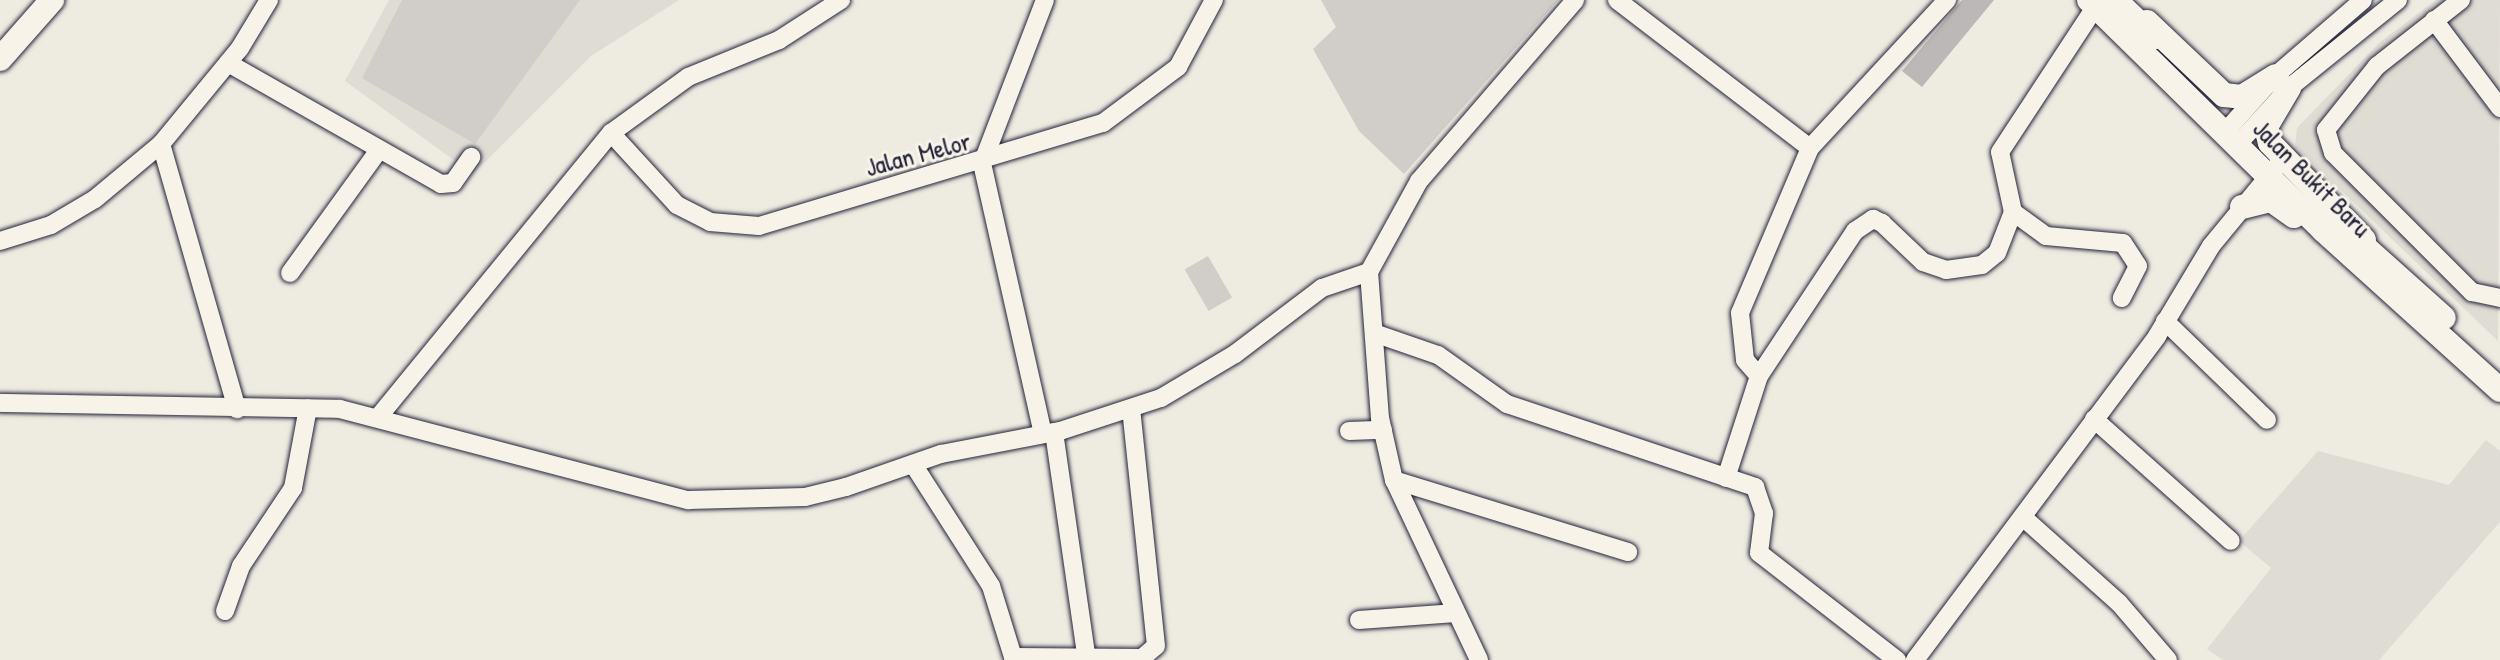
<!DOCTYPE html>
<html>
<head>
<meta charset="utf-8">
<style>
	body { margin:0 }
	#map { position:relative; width:2500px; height:660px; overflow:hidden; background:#eeebe1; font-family:"Patrick Hand",sans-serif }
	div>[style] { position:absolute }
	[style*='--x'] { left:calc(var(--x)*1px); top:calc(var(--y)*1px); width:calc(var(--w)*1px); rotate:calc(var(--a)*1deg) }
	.built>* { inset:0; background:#dfdcd4 }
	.green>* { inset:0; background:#d1cdc9; transform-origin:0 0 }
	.building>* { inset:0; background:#bbb8b7 }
	.roads { filter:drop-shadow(0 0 2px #22223b) drop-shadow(0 0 2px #22223b) }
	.minor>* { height:18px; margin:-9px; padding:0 9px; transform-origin:9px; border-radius:9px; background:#f7f3e8 }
	.major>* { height:24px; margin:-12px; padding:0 12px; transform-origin:12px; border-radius:12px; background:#f7f3e8 }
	span { translate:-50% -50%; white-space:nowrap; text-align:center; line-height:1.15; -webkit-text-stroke:6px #f7f3e8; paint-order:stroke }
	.street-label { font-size:26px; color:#22223b }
</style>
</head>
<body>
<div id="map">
	<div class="built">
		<i style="clip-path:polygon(389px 0,679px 0,591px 56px,473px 174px,345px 81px)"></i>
		<i style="clip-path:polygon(2436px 0,2500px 0,2498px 341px,2295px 146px,2297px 128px,2379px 43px)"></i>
		<i style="clip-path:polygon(2486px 440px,2500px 451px,2500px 522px,2379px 660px,2223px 660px,2207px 649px,2271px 568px,2239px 541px,2318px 451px,2449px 485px)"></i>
	</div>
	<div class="green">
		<i style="clip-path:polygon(402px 0,580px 0,475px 144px,362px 78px)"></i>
		<i style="clip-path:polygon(1321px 0,1558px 0,1404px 174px,1359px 131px,1313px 49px,1336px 27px)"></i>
		<i style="left:1208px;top:256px;width:48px;height:27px;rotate:60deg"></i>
	</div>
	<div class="building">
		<i style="clip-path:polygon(1962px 0,1994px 0,1922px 87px,1902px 71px)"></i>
	</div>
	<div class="roads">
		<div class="minor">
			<i style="--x:1617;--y:0;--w:243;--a:37.5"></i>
			<i style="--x:1810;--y:148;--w:179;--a:113"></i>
			<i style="--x:1740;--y:313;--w:47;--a:83.9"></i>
			<i style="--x:1745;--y:360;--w:21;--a:49"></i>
			<i style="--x:2461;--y:0;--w:107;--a:141.8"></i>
			<i style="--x:2377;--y:66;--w:82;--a:128.6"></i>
			<i style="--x:2326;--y:130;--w:24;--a:73"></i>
			<i style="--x:2333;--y:153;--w:197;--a:45"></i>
			<i style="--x:2472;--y:292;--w:29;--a:12"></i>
			<i style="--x:2434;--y:20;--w:110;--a:53.1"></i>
			<i style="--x:228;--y:63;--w:245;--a:29.6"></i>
			<i style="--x:441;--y:184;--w:12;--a:-5"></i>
			<i style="--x:453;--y:183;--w:32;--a:-55"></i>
			<i style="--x:2226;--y:131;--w:74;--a:-48.3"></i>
			<i style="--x:2275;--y:76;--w:116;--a:-40.8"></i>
			<i style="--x:611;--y:133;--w:98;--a:47.5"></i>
			<i style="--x:677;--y:205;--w:37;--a:27"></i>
			<i style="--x:710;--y:222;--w:49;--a:4.7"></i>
			<i style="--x:759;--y:226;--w:359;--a:-16.7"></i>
			<i style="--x:1103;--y:123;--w:94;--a:-36.7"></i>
			<i style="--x:1178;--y:67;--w:76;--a:-61.8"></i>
			<i style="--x:161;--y:144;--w:276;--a:74"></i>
			<i style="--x:2238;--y:144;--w:76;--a:-47.7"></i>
			<i style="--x:2289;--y:88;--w:140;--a:-38.9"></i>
			<i style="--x:1810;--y:148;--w:202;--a:-47.2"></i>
			<i style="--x:2013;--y:212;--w:41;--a:36"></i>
			<i style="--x:2046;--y:236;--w:77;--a:5.2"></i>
			<i style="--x:2123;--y:243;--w:27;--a:57"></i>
			<i style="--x:2138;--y:266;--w:36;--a:117"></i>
			<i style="--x:0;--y:241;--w:53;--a:-17.4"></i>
			<i style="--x:51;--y:225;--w:51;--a:-30.6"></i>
			<i style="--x:95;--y:199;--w:86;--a:-39.8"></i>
			<i style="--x:161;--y:144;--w:124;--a:-50.5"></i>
			<i style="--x:240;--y:48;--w:56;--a:-58.9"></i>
			<i style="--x:1369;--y:272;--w:146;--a:85.7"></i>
			<i style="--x:1380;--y:418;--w:64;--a:77.3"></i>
			<i style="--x:1394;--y:480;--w:199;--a:64.7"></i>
			<i style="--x:290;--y:273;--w:152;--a:-54.1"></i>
			<i style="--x:2165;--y:321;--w:142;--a:44.1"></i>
			<i style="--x:1374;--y:333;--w:68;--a:19"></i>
			<i style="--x:1438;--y:355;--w:85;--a:35.4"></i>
			<i style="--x:1507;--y:404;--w:262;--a:18.5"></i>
			<i style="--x:1755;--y:487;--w:28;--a:71"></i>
			<i style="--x:1764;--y:513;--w:40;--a:97.1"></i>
			<i style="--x:1759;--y:553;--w:175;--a:37.8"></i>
			<i style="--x:0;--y:403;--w:340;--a:1"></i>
			<i style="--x:340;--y:409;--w:360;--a:14.7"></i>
			<i style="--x:688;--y:500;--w:117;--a:-1.5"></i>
			<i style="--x:805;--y:497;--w:42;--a:-13.7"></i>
			<i style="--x:846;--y:487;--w:101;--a:-19.2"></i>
			<i style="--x:941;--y:454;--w:121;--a:-10.9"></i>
			<i style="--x:1060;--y:431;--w:106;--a:-18.1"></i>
			<i style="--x:1161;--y:398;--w:86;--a:-30.7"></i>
			<i style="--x:1235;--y:354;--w:109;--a:-37.2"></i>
			<i style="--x:1322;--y:288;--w:50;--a:-18.8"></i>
			<i style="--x:1369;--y:272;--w:104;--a:-61.2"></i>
			<i style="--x:1419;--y:181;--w:239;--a:-49.2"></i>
			<i style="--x:380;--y:415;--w:365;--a:-50.7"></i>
			<i style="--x:611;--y:133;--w:95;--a:-36"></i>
			<i style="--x:688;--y:77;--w:98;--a:-22.1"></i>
			<i style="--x:779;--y:40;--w:74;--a:-32.8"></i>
			<i style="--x:2094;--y:419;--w:183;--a:41.7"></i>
			<i style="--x:1349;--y:431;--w:34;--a:-2"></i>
			<i style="--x:1054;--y:432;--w:230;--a:81.8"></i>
			<i style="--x:1043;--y:434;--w:277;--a:-102.7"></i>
			<i style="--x:982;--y:164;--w:176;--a:-69"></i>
			<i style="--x:913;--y:464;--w:145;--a:57.4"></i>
			<i style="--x:991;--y:586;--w:74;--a:72.8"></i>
			<i style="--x:1013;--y:657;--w:129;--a:0.4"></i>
			<i style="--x:1142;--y:658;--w:18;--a:-41"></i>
			<i style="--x:1156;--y:646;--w:237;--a:-96"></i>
			<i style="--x:1726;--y:478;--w:107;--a:-72.1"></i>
			<i style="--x:1759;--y:376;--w:174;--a:-56.5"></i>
			<i style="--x:1855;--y:231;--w:22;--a:-34"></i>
			<i style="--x:1873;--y:219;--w:10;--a:24"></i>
			<i style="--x:1882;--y:223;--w:57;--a:43.6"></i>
			<i style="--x:1923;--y:262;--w:24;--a:19"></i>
			<i style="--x:1946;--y:270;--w:36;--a:-8"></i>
			<i style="--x:1982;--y:265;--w:19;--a:-39"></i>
			<i style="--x:1997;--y:253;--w:44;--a:-68.7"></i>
			<i style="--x:2013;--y:212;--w:61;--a:-102.2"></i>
			<i style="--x:2000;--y:152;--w:175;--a:-56.7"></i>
			<i style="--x:1394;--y:480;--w:245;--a:17.1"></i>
			<i style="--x:2025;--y:519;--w:126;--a:41.8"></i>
			<i style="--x:2119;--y:603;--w:75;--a:49.3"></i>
			<i style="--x:225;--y:611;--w:48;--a:-70.4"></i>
			<i style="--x:241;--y:566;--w:94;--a:-56.3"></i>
			<i style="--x:293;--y:488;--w:81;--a:-79.4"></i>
			<i style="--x:1359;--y:620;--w:97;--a:-4.1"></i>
			<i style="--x:1915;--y:660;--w:404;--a:-53.2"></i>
			<i style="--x:2157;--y:336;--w:105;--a:-59"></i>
			<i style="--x:2211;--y:246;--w:104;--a:-50.5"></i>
		</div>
		<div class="major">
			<i style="--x:2089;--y:0;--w:330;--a:44.5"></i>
			<i style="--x:2324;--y:231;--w:237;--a:42.1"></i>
			<i style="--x:2115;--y:0;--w:54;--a:43.5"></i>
			<i style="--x:2147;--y:22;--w:106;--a:43.5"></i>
			<i style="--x:2224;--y:95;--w:18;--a:6"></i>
			<i style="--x:2242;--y:97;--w:39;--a:-32"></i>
			<i style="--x:0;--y:59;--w:79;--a:-48.6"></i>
			<i style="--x:2289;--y:88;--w:45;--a:120.5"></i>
			<i style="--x:2266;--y:127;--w:16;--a:76"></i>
			<i style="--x:2270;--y:143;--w:135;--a:45.9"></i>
			<i style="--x:2242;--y:207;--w:30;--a:-14"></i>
			<i style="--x:2271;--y:200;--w:28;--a:35"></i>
			<i style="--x:2349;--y:233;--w:127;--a:41.8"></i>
		</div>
	</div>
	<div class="street-label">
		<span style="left:918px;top:154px;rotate:-15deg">Jalan Melor</span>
		<span style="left:2312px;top:178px;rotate:45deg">Jalan Bukit Baru</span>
	</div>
</div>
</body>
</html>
